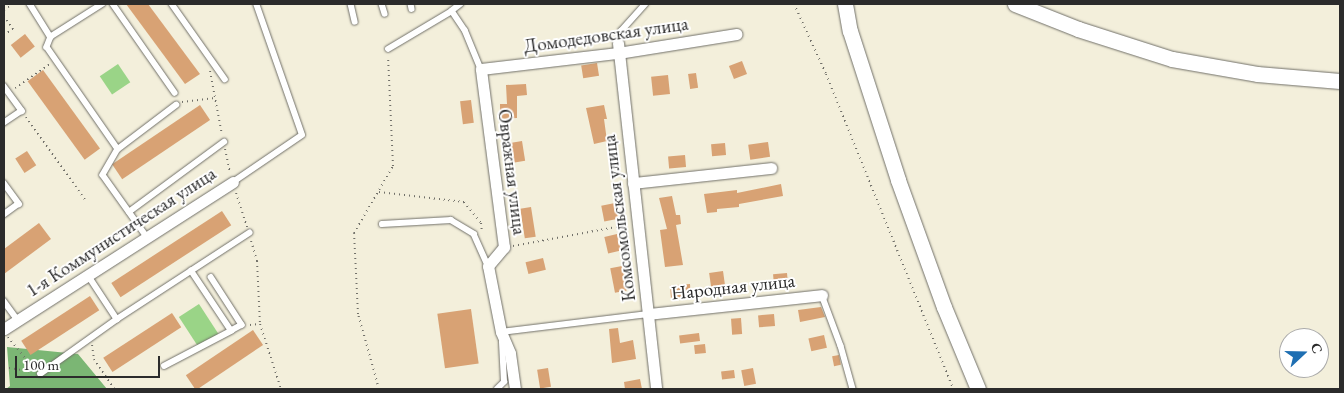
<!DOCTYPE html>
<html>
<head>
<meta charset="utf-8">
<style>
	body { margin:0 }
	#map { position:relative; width:1344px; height:393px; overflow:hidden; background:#f3efdb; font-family:"EB Garamond",serif }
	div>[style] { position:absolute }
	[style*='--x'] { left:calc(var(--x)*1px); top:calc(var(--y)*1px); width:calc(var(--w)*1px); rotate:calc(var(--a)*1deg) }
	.green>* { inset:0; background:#9ad487; transform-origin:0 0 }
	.forest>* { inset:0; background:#7bb674 }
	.building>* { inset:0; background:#d8a274; transform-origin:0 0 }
	.path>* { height:2px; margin-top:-1px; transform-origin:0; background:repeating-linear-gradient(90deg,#717069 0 1px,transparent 0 5px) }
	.roads { filter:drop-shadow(0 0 1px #717069) drop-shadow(0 0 1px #717069) }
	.service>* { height:5.5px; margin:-2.75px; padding:0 2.75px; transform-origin:2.75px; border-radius:2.75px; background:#fff }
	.minor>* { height:11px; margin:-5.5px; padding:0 5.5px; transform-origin:5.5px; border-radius:5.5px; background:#fff }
	.tertiary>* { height:15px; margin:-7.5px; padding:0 7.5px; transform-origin:7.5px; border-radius:7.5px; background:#fff }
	span { translate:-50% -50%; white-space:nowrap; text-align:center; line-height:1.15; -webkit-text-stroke:4px #fff; paint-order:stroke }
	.street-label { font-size:19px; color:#2b2b2b }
	.frame { position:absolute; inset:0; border:5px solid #2b2b2b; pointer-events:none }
	.north { position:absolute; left:1279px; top:328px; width:50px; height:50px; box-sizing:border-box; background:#fff; border:1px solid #aaa; border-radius:50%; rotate:69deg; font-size:14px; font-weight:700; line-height:20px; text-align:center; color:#2b2b2b }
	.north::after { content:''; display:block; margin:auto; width:18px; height:22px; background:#1f6fb2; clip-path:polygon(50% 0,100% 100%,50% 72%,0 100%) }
	.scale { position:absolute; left:15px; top:356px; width:145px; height:22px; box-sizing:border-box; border:2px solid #2b2b2b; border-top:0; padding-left:6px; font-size:15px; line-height:18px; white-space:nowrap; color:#2b2b2b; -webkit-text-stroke:4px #fff; paint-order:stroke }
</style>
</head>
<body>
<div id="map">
	<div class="green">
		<i style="left:118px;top:64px;width:22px;height:22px;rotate:56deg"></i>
		<i style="left:199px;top:304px;width:40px;height:24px;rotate:57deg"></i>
	</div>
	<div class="forest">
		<i style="clip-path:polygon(7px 347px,78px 354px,107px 389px,6px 389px,10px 386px)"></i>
	</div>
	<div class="building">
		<i style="clip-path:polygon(126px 4px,148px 4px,200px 74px,185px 84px)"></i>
		<i style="left:25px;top:34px;width:16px;height:18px;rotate:52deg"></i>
		<i style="left:742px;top:61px;width:14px;height:14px;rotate:69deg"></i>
		<i style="left:597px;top:63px;width:13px;height:16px;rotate:81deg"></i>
		<i style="left:43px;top:70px;width:97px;height:19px;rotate:54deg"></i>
		<i style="left:696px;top:73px;width:15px;height:8px;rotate:82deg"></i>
		<i style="left:668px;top:75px;width:19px;height:17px;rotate:84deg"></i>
		<i style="clip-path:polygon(526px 84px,527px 95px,517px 96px,517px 118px,500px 119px,500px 104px,507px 104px,506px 85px)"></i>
		<i style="left:471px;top:100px;width:23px;height:11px;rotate:83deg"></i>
		<i style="left:200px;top:105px;width:18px;height:106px;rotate:56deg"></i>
		<i style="clip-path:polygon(604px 105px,607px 119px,604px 119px,607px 141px,594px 144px,586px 108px)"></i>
		<i style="left:522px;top:141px;width:20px;height:12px;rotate:81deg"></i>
		<i style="left:768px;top:142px;width:15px;height:20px;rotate:82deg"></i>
		<i style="left:725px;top:143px;width:12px;height:14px;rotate:85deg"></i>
		<i style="left:27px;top:151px;width:17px;height:14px;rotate:57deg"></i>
		<i style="left:685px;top:155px;width:12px;height:17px;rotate:85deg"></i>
		<i style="clip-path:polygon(781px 184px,783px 196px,739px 204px,739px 207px,717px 209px,717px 212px,707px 213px,704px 194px,737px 190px,737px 193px)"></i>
		<i style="clip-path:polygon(672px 196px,676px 215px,680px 215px,681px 224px,676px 225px,683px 265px,665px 267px,660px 230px,667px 229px,659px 198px)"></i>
		<i style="left:615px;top:203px;width:16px;height:14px;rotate:79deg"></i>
		<i style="left:531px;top:207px;width:30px;height:11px;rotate:81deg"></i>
		<i style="left:222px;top:211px;width:17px;height:132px;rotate:57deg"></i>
		<i style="clip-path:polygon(39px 223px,51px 239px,4px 274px,4px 249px)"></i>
		<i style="left:617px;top:234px;width:17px;height:13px;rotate:77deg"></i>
		<i style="left:543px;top:258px;width:12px;height:18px;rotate:76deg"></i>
		<i style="left:622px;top:266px;width:25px;height:12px;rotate:79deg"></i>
		<i style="left:723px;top:271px;width:14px;height:14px;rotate:82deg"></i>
		<i style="left:787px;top:273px;width:11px;height:14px;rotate:85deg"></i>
		<i style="left:690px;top:284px;width:13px;height:20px;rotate:86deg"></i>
		<i style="left:90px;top:296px;width:17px;height:82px;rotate:57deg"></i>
		<i style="clip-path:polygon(821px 307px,825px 317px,800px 322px,798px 310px)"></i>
		<i style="left:471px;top:309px;width:55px;height:34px;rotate:82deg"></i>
		<i style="left:172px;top:313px;width:17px;height:82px;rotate:57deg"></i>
		<i style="left:774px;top:314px;width:12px;height:16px;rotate:85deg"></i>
		<i style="left:741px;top:318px;width:16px;height:10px;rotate:86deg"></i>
		<i style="clip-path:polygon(618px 328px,620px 343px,633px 340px,636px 359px,612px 363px,609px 329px)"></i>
		<i style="left:253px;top:330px;width:18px;height:81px;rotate:56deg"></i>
		<i style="left:699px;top:333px;width:8px;height:20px;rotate:83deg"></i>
		<i style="left:824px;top:335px;width:13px;height:16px;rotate:77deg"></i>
		<i style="left:705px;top:344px;width:9px;height:11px;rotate:84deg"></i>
		<i style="left:839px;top:355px;width:10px;height:7px;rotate:79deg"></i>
		<i style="left:548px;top:368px;width:19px;height:11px;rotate:81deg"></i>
		<i style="left:753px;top:368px;width:16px;height:12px;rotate:79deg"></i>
		<i style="left:734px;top:370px;width:8px;height:13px;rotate:83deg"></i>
		<i style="clip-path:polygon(640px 379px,642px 389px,625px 389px,624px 382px)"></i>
	</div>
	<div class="path">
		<i style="--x:794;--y:4;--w:77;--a:65.4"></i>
		<i style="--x:826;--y:74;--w:340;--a:68"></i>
		<i style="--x:4;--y:10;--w:10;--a:-37"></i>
		<i style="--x:4;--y:16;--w:16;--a:55"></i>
		<i style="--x:13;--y:29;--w:11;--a:146"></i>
		<i style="--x:210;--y:71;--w:65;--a:79.4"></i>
		<i style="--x:15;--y:88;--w:42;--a:-34.4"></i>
		<i style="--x:182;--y:102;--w:33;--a:-7"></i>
		<i style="--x:26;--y:117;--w:103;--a:54.5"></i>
		<i style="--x:225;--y:149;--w:24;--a:78"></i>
		<i style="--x:379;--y:192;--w:86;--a:6.7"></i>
		<i style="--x:464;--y:202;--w:27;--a:51"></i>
		<i style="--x:481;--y:223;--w:9;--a:84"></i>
		<i style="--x:236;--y:193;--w:36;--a:72"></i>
		<i style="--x:251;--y:241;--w:21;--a:73"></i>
		<i style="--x:257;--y:261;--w:63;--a:87.3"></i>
		<i style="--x:260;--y:324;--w:68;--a:72.1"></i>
		<i style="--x:513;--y:246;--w:116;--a:-10.4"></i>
		<i style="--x:250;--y:325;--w:10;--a:-6"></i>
		<i style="--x:8;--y:337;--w:43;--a:50.7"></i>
		<i style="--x:92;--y:345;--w:14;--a:82"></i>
		<i style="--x:94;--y:359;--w:36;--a:56"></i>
		<i style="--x:4;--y:367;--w:29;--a:10"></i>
		<i style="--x:379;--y:389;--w:78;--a:-105.6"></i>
		<i style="--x:358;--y:314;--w:81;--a:-92.8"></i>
		<i style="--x:354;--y:233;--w:78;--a:-59.8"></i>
		<i style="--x:393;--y:166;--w:110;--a:-92.6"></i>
	</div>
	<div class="roads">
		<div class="service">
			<i style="--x:30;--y:4;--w:39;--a:58"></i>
			<i style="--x:103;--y:4;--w:62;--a:147.6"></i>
			<i style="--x:51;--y:37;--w:11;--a:112"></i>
			<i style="--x:47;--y:47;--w:124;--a:55.2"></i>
			<i style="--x:118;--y:149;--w:30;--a:120"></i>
			<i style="--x:103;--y:175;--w:76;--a:54.6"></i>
			<i style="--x:113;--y:4;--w:108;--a:55.1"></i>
			<i style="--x:172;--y:4;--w:92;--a:54.8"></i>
			<i style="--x:351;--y:4;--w:18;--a:77"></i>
			<i style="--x:382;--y:4;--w:10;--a:73"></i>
			<i style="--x:411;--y:4;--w:5;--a:79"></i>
			<i style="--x:461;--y:4;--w:11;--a:142"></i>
			<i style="--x:452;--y:11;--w:23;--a:56"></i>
			<i style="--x:465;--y:30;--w:42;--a:67.7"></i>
			<i style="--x:618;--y:43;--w:12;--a:-76"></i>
			<i style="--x:621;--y:31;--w:36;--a:-48"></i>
			<i style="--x:388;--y:49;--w:74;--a:-30.7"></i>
			<i style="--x:4;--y:86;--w:31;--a:54"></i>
			<i style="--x:22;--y:111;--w:22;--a:146"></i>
			<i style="--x:118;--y:149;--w:73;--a:-37.2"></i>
			<i style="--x:233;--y:182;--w:83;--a:-34.3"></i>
			<i style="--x:302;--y:135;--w:139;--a:-109.3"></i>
			<i style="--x:4;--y:183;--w:26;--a:54"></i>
			<i style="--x:19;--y:204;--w:19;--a:144"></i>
			<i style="--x:129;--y:212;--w:118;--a:-36.4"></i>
			<i style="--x:382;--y:224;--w:69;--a:-3.3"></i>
			<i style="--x:451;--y:220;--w:27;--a:31"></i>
			<i style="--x:474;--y:234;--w:35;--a:66"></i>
			<i style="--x:88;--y:275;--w:53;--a:56.6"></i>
			<i style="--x:117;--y:319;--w:158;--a:-33.1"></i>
			<i style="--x:211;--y:277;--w:57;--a:57.1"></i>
			<i style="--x:242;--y:325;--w:13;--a:151"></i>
			<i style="--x:822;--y:295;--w:54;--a:69.6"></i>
			<i style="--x:841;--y:346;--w:45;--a:74.4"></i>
			<i style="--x:4;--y:301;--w:24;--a:54"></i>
			<i style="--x:501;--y:332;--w:148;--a:-7"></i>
			<i style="--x:164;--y:366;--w:76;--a:-27.6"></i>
			<i style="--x:231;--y:331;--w:72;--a:-123.7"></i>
			<i style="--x:40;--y:374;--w:95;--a:-35.5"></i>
			<i style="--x:497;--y:389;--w:10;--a:-45"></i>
			<i style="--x:504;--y:382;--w:40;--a:-92.9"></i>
		</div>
		<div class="minor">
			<i style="--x:618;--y:43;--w:348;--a:83.7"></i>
			<i style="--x:633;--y:183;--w:139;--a:-6.2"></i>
			<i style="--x:648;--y:314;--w:175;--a:-6.2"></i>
			<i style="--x:4;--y:329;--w:272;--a:-32.7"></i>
			<i style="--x:515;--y:389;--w:36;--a:-98"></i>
			<i style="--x:510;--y:353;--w:23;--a:-113"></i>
			<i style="--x:501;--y:332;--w:67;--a:-101.1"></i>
			<i style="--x:488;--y:266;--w:25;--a:-50"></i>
			<i style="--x:504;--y:247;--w:179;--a:-97.4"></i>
			<i style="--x:481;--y:69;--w:138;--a:-6.7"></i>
			<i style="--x:618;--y:53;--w:120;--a:-9.1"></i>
		</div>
		<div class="tertiary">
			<i style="--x:845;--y:4;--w:27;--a:80"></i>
			<i style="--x:850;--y:31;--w:157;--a:72.1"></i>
			<i style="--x:898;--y:180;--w:135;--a:70.1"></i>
			<i style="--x:944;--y:307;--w:89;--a:67.5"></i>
			<i style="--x:1015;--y:4;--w:68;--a:21.6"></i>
			<i style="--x:1078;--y:29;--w:99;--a:17.7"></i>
			<i style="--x:1172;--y:59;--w:86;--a:10"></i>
			<i style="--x:1257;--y:74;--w:83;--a:4.8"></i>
		</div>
	</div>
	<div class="street-label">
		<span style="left:606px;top:35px;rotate:-8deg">Домодедовская улица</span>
		<span style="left:512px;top:172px;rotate:83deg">Овражная улица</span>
		<span style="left:619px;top:218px;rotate:-97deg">Комсомольская улица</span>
		<span style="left:121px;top:232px;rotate:-33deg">1-я Коммунистическая улица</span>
		<span style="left:733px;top:287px;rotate:-6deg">Народная улица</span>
	</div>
	<div class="frame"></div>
	<div class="north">С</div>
	<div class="scale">100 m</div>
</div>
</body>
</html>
